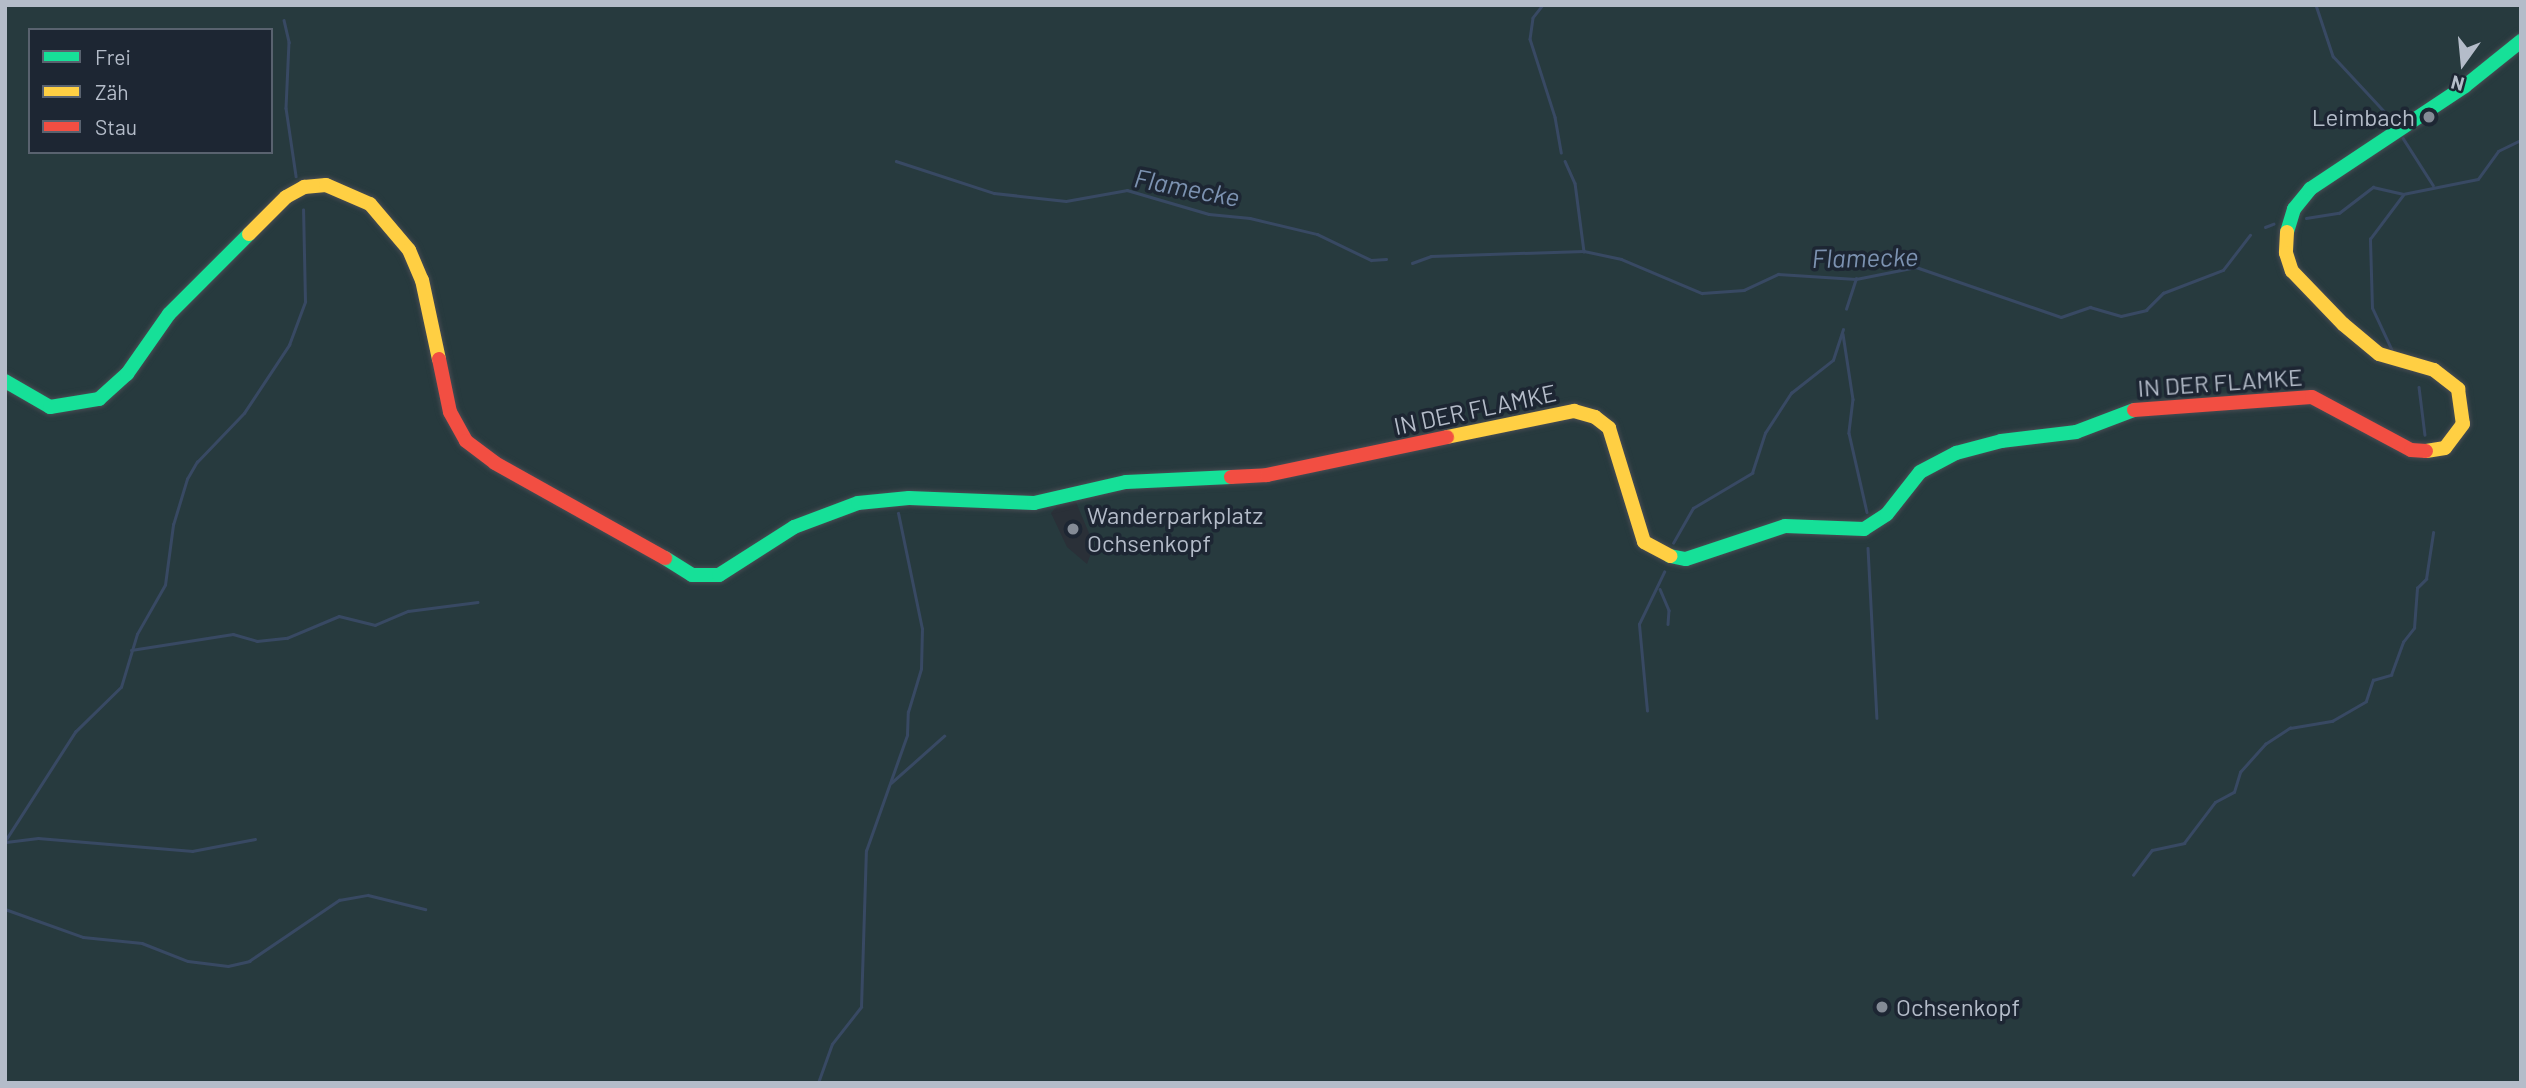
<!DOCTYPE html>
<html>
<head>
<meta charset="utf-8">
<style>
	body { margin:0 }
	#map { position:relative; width:2526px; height:1088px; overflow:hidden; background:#2a3038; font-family:Barlow,sans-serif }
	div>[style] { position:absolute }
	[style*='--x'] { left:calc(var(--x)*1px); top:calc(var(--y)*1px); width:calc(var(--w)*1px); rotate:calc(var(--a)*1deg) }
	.green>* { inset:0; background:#273a3e }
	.stream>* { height:2.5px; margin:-1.25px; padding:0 1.25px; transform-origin:1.25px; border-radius:1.25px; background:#384963 }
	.roads { filter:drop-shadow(0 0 2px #484c53) drop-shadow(0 0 2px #484c53) }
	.fast>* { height:14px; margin:-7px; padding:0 7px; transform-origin:7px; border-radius:7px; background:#16e098 }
	.slow>* { height:14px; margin:-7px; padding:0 7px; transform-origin:7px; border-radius:7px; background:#ffcf43 }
	.jam>* { height:14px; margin:-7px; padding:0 7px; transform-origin:7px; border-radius:7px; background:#f24e42 }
	.dots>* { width:19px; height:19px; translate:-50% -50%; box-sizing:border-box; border:4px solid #1d2633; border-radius:50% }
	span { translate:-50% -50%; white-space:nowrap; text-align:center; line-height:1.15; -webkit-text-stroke:7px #1d2633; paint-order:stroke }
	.poi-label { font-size:24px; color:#b4bcc9 }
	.right { translate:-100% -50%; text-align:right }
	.left { translate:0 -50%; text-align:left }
	.street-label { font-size:24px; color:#b4bcc9 }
	.water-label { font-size:26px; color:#7c92b1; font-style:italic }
	.frame { position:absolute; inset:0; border:7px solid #b4bcc9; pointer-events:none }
	.legend { position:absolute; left:28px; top:28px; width:245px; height:126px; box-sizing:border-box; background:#1d2633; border:2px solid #59626f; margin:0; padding:9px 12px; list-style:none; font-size:21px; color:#b4bcc9 }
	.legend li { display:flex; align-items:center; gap:14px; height:35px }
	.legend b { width:35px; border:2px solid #59626f }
	.north { position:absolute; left:2428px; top:28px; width:70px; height:70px; -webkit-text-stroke:5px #1d2633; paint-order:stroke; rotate:195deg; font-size:19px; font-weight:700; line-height:28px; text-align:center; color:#b4bcc9 }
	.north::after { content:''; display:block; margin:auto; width:24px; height:32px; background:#b4bcc9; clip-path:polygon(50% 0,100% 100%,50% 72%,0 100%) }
</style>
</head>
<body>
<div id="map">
	<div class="green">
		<i style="clip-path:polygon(evenodd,5px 5px,2521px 5px,2521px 1083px,5px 1083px,5px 5px,30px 30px,271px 30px,271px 152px,30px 152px,30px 30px,5px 5px,1075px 500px,1094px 545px,1087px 564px,1067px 547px,1051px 513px,1060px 503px,1075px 500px)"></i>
	</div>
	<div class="stream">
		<i style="--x:1543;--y:5;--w:16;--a:128"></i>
		<i style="--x:1533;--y:18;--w:21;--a:98"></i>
		<i style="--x:1530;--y:39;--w:82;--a:72.2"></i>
		<i style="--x:1555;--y:117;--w:36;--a:80"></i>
		<i style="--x:2316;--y:5;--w:54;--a:71.6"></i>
		<i style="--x:2333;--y:56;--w:91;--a:47.2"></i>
		<i style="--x:284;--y:20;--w:23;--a:77"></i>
		<i style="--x:289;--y:42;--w:66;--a:92.6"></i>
		<i style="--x:286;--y:108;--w:69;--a:81.6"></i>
		<i style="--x:2403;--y:138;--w:56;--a:57.4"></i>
		<i style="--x:896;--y:161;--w:103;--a:18.1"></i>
		<i style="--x:994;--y:193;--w:72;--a:6.3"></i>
		<i style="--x:1066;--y:201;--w:62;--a:-10.2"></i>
		<i style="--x:1127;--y:190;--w:85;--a:16.3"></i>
		<i style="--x:1209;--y:214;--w:41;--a:5.6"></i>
		<i style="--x:1250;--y:218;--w:69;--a:13.4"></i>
		<i style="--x:1317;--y:234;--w:60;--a:25.7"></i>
		<i style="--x:1371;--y:260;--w:15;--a:-4"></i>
		<i style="--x:1565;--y:161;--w:24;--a:66"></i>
		<i style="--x:1575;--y:183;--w:69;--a:82.5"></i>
		<i style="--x:2306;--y:218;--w:33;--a:-9"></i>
		<i style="--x:2339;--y:213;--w:43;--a:-37.4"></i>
		<i style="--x:2373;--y:187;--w:31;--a:13"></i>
		<i style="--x:2403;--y:194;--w:76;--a:-11.3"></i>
		<i style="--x:2478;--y:179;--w:34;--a:-54"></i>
		<i style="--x:2498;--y:151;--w:25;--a:-26"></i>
		<i style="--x:2265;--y:227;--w:9;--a:-21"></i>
		<i style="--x:1412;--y:263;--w:20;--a:-20"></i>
		<i style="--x:1431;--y:256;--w:153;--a:-1.9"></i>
		<i style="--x:1584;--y:251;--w:38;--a:12"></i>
		<i style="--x:1621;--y:259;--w:88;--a:22.8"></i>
		<i style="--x:1702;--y:293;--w:42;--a:-4.1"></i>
		<i style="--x:1744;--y:290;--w:38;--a:-25"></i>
		<i style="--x:1778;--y:274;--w:78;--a:3.7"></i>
		<i style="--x:1856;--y:279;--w:61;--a:-11.3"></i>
		<i style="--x:1916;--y:267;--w:153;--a:19"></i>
		<i style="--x:2061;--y:317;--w:31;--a:-19"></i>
		<i style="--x:2090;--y:307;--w:32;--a:16"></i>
		<i style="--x:2121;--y:316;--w:26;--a:-13"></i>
		<i style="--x:2146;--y:310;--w:24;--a:-45"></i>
		<i style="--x:2163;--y:293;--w:64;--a:-21"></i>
		<i style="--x:2223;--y:270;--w:44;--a:-52.4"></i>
		<i style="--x:1846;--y:309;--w:32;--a:-72"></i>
		<i style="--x:1843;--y:334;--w:66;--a:81.3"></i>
		<i style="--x:1853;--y:399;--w:34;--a:97"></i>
		<i style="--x:1849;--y:433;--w:81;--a:77.2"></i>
		<i style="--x:2392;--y:351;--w:47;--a:-114.9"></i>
		<i style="--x:2372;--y:308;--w:69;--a:-91.7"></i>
		<i style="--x:2370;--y:239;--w:55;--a:-53.1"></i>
		<i style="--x:2419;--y:387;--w:48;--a:82.9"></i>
		<i style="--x:1673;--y:543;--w:40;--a:-60.3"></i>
		<i style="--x:1693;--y:508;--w:69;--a:-30.7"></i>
		<i style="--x:1752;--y:473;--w:42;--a:-72"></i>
		<i style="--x:1765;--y:433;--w:48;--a:-57"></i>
		<i style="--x:1791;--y:393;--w:53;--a:-38.2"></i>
		<i style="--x:1833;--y:360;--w:32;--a:-72"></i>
		<i style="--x:1868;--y:548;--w:170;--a:87"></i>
		<i style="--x:1660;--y:589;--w:23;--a:67"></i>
		<i style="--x:1669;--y:610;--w:14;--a:94"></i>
		<i style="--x:131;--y:650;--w:103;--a:-8.9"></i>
		<i style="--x:233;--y:634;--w:25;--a:16"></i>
		<i style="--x:257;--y:641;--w:30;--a:-6"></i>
		<i style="--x:287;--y:638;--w:56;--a:-22.9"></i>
		<i style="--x:339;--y:616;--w:37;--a:14"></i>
		<i style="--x:375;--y:625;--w:36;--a:-23"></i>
		<i style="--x:408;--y:611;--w:70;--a:-7.4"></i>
		<i style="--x:1647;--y:711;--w:87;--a:-95.3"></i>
		<i style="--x:1639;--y:624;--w:58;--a:-64.3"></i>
		<i style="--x:891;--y:783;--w:71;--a:-41.6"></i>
		<i style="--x:5;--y:841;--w:130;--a:-57.3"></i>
		<i style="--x:75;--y:732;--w:64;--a:-44.4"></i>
		<i style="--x:121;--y:687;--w:55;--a:-73.2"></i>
		<i style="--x:137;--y:634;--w:56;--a:-60.3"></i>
		<i style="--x:165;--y:585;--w:61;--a:-82.4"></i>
		<i style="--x:173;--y:525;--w:48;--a:-73.1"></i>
		<i style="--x:187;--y:479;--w:20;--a:-60"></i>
		<i style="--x:197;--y:462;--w:68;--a:-46.2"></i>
		<i style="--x:244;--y:413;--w:82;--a:-56.5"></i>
		<i style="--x:289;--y:345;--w:46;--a:-69.6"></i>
		<i style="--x:305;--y:302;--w:92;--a:-91.2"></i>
		<i style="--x:6;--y:842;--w:32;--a:-7"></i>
		<i style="--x:38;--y:838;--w:155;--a:4.8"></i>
		<i style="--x:192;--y:851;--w:64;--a:-10.8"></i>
		<i style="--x:2133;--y:875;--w:31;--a:-53"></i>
		<i style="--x:2152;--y:850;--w:33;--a:-12"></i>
		<i style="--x:2184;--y:843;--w:51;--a:-52.9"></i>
		<i style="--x:2215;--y:802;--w:21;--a:-28"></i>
		<i style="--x:2234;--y:792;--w:21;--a:-73"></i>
		<i style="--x:2240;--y:772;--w:38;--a:-48"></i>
		<i style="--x:2265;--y:744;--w:30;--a:-33"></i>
		<i style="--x:2290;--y:728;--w:43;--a:-9.5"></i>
		<i style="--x:2332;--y:721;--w:39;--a:-30"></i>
		<i style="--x:2366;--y:701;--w:22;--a:-72"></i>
		<i style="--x:2373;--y:680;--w:19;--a:-16"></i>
		<i style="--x:2391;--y:675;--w:35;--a:-70"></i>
		<i style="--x:2403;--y:642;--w:18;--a:-52"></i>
		<i style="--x:2414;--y:628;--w:40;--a:-85.7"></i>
		<i style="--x:2417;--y:588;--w:13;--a:-45"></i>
		<i style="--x:2426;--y:579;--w:47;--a:-81.3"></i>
		<i style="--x:5;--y:909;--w:83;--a:19.7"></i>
		<i style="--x:83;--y:937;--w:59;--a:5.8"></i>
		<i style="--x:142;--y:943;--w:49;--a:21.4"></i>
		<i style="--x:188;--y:961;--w:40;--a:7.1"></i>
		<i style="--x:228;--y:966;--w:22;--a:-13"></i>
		<i style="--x:249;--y:961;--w:109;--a:-34.1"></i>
		<i style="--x:339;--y:900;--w:29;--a:-10"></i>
		<i style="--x:368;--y:895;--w:59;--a:13.8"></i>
		<i style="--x:818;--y:1083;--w:41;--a:-70.3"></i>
		<i style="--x:832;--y:1044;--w:47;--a:-51.9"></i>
		<i style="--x:861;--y:1007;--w:156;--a:-88.2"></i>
		<i style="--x:866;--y:851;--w:123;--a:-70.5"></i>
		<i style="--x:907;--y:735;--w:23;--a:-88"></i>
		<i style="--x:908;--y:712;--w:45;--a:-73.2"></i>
		<i style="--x:921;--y:669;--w:40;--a:-88.6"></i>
		<i style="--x:922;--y:629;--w:118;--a:-101.7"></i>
	</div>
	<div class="roads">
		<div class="fast">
			<i style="--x:2287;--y:232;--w:24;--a:-73"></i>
			<i style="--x:2294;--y:209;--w:26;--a:-51"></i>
			<i style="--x:2310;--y:189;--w:186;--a:-33.6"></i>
			<i style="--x:2465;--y:86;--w:72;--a:-38.8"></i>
			<i style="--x:5;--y:381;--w:52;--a:30"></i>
			<i style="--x:50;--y:407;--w:50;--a:-9.3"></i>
			<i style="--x:99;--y:399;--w:38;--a:-42"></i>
			<i style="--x:127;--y:374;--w:73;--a:-55"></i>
			<i style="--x:169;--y:314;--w:113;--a:-45"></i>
			<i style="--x:1670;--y:556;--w:16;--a:11"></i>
			<i style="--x:1686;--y:559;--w:104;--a:-18.4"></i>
			<i style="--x:1785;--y:526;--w:79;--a:2.2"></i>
			<i style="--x:1864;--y:529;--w:27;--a:-33"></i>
			<i style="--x:1887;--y:514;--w:53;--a:-51.8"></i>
			<i style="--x:1920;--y:472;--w:41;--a:-27.8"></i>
			<i style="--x:1956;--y:453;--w:47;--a:-14.9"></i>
			<i style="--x:2001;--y:441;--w:76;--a:-6.8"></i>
			<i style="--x:2076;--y:432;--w:62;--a:-20.8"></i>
			<i style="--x:665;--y:558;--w:32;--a:32"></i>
			<i style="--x:692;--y:575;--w:27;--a:0"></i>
			<i style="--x:719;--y:575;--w:89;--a:-32.6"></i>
			<i style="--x:794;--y:527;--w:68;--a:-20.6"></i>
			<i style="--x:858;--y:503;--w:51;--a:-5.6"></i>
			<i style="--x:909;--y:498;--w:125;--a:2.3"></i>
			<i style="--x:1034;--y:503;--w:94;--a:-12.9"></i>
			<i style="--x:1126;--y:482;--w:105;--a:-2.7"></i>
		</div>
		<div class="slow">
			<i style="--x:2287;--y:232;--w:21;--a:93"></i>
			<i style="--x:2286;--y:253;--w:19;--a:72"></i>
			<i style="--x:2292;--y:271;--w:74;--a:46.1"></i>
			<i style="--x:2343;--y:324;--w:47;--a:39.8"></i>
			<i style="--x:2379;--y:354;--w:57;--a:16.2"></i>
			<i style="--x:2434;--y:370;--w:31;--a:38"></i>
			<i style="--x:2458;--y:389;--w:35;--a:82"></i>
			<i style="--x:2463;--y:424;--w:30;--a:127"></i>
			<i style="--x:2445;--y:448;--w:19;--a:171"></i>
			<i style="--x:249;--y:234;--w:52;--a:-45"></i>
			<i style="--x:286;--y:197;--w:21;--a:-29"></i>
			<i style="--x:304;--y:187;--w:22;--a:-5"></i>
			<i style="--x:326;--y:185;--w:48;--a:23.4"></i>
			<i style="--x:370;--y:204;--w:60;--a:49.7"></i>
			<i style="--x:409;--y:250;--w:33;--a:67"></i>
			<i style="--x:422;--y:280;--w:81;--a:77.9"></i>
			<i style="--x:1447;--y:437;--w:130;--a:-11.6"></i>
			<i style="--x:1574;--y:411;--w:22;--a:16"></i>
			<i style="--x:1595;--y:417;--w:18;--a:38"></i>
			<i style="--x:1609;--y:428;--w:119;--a:72.9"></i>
			<i style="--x:1644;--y:542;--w:30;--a:28"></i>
		</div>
		<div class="jam">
			<i style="--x:439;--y:359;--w:54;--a:78.3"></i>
			<i style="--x:450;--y:412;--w:33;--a:61"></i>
			<i style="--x:466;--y:441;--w:36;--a:37"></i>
			<i style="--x:495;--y:463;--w:195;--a:29.2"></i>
			<i style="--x:2134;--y:410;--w:178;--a:-4.2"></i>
			<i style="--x:2312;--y:397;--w:112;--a:28.2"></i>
			<i style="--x:2411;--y:450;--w:15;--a:4"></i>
			<i style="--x:1231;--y:477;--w:36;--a:-3"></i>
			<i style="--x:1267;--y:475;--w:184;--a:-11.9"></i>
		</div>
	</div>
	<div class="dots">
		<i style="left:2429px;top:117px;background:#848b96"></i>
		<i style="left:1073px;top:529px;background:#848b96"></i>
		<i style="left:1882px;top:1007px;background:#848b96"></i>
	</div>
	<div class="poi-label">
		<span class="right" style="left:2415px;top:117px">Leimbach</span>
		<span class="left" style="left:1087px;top:529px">Wanderparkplatz<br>Ochsenkopf</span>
		<span class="left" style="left:1896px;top:1007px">Ochsenkopf</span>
	</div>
	<div class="street-label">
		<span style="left:2220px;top:382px;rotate:-4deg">IN DER FLAMKE</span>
		<span style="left:1475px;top:409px;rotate:-12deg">IN DER FLAMKE</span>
	</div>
	<div class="water-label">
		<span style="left:1187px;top:187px;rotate:11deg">Flamecke</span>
		<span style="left:1865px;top:257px;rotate:-1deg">Flamecke</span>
	</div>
	<div class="frame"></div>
	<ul class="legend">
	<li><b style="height:9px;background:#16e098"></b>Frei</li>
	<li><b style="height:9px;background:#ffcf43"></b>Zäh</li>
	<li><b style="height:9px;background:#f24e42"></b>Stau</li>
	</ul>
	<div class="north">N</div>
</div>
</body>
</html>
